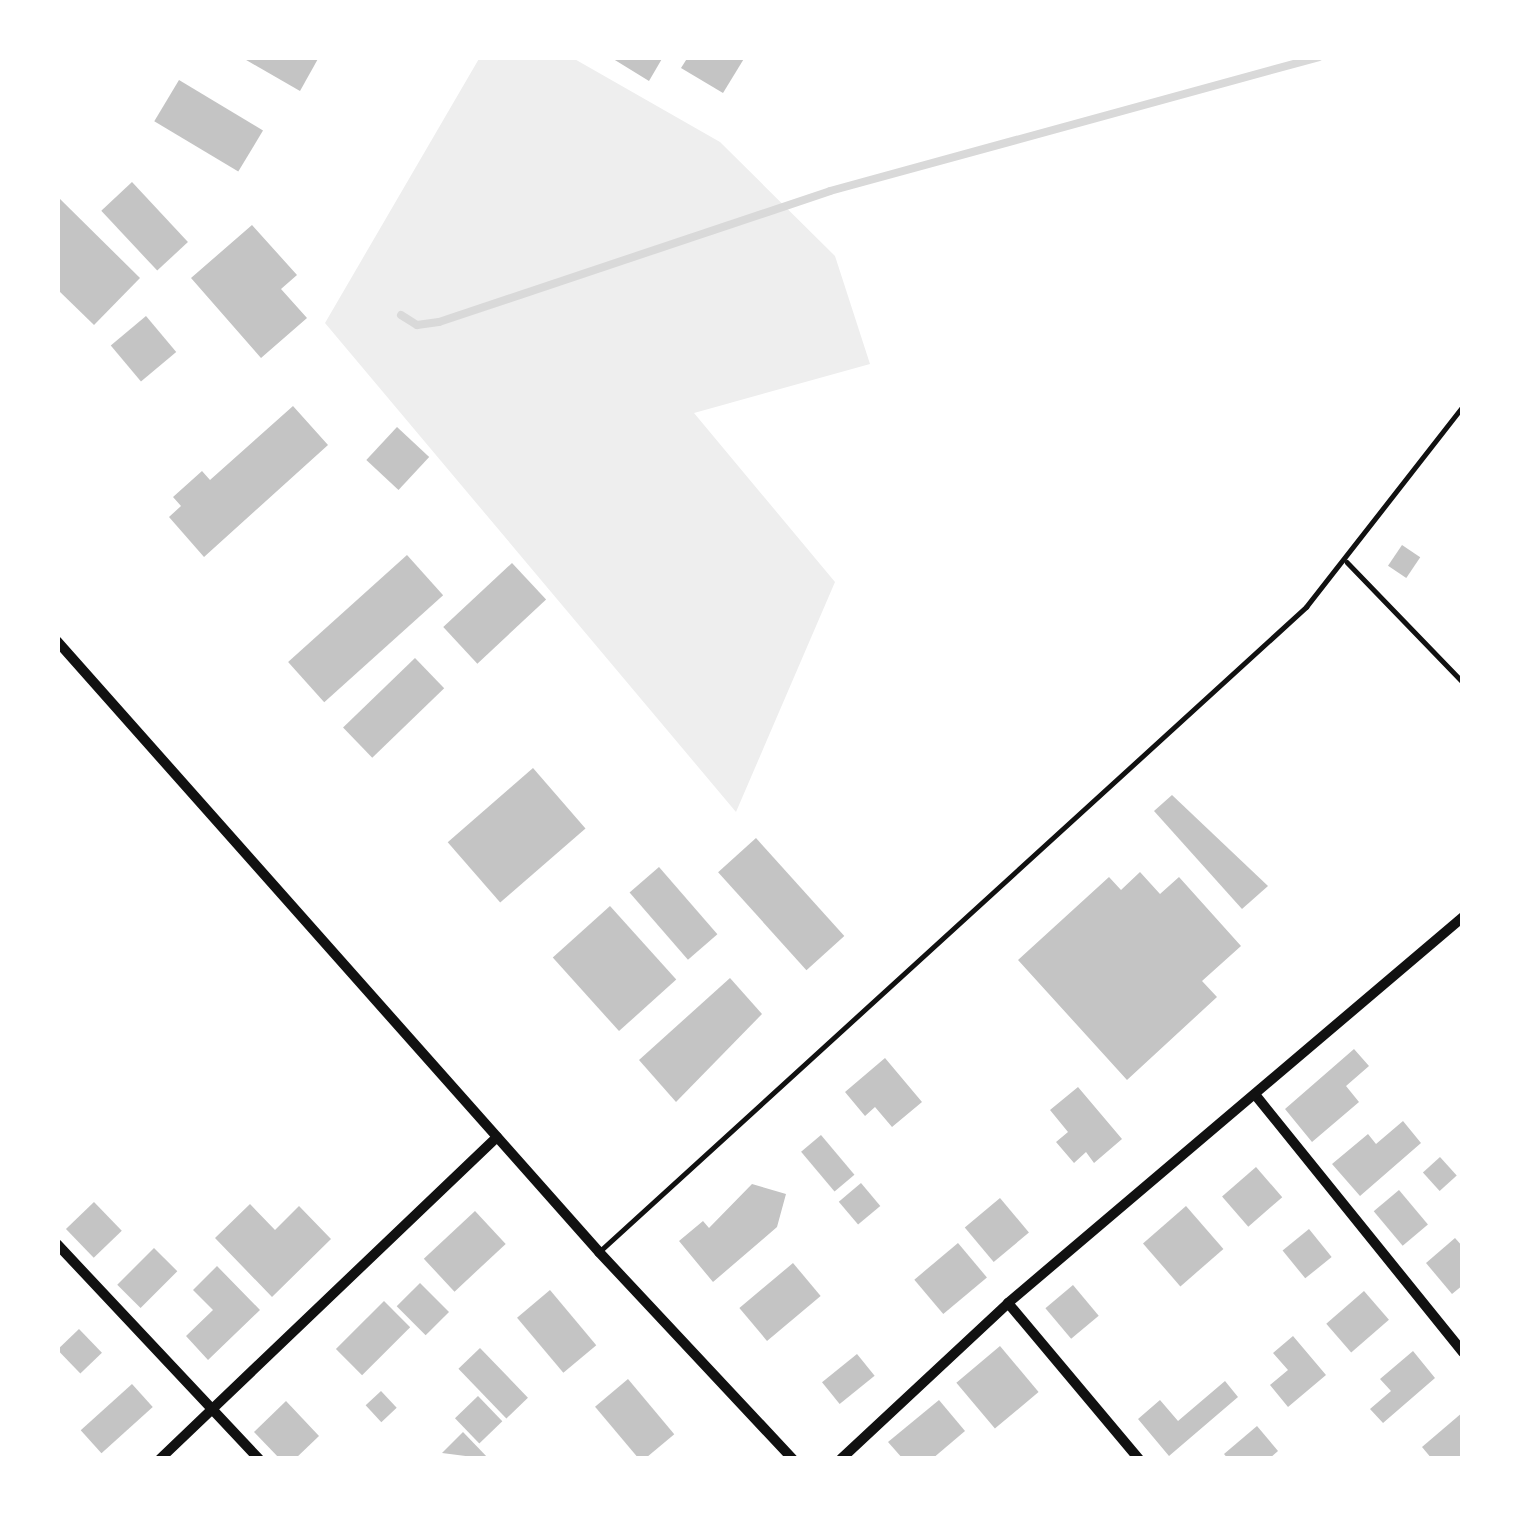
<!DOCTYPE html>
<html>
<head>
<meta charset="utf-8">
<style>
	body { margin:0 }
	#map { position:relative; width:1520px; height:1516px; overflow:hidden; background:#fff; font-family:Inter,sans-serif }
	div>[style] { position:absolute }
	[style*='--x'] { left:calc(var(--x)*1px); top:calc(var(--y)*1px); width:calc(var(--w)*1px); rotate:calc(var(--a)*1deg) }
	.green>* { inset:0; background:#eee }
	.stream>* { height:8px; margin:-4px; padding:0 4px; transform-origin:4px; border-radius:4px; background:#d9d9d9 }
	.building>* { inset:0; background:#c4c4c4; transform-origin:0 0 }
	.service>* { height:4.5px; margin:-2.25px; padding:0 2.25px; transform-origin:2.25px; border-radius:2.25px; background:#111 }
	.minor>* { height:10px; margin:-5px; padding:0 5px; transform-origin:5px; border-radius:5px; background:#111 }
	span { translate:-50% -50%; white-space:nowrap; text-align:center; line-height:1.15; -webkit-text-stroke:10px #fff; paint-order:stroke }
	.frame { position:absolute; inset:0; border:60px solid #fff; pointer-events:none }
</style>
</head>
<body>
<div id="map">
	<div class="green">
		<i style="clip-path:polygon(480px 57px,571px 57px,720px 142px,835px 256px,870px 364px,694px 413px,835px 582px,736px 812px,325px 323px)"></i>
	</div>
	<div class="stream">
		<i style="--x:401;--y:315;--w:19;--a:32"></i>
		<i style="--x:417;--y:325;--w:22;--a:-8"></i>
		<i style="--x:439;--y:322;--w:412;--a:-18.5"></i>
		<i style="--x:830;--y:191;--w:507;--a:-15.32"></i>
	</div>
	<div class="building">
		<i style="clip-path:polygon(241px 57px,319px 57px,300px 91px)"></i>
		<i style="clip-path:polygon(610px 57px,663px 57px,649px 81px)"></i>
		<i style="clip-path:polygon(688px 57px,745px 57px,723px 93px,681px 68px)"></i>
		<i style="left:179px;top:80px;width:98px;height:48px;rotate:31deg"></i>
		<i style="left:132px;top:182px;width:82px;height:42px;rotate:47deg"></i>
		<i style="clip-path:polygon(57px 196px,140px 278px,94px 325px,57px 289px)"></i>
		<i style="clip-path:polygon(252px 225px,297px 275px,281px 289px,307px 318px,261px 358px,191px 278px)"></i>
		<i style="left:146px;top:316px;width:47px;height:46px;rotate:50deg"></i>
		<i style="clip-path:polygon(293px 406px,328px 445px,204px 557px,169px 517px,181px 506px,173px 497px,202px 471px,210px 480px)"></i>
		<i style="left:397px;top:427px;width:44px;height:45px;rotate:43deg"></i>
		<i style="left:1402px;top:545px;width:22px;height:25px;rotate:34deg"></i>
		<i style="left:407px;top:555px;width:54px;height:160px;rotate:48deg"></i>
		<i style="left:512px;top:563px;width:50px;height:94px;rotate:47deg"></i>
		<i style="left:415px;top:658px;width:42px;height:100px;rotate:46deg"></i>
		<i style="left:533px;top:768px;width:80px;height:113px;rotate:49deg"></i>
		<i style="clip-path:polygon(1172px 795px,1268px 886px,1242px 909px,1154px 811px)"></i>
		<i style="left:756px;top:838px;width:132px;height:51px;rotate:48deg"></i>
		<i style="left:659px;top:867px;width:89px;height:39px;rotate:49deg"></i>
		<i style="clip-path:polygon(1140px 872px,1160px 894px,1179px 877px,1241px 946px,1202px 981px,1217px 997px,1127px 1080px,1018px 960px,1109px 877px,1121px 890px)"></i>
		<i style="left:610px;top:906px;width:99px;height:77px;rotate:48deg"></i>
		<i style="clip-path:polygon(730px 978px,762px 1014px,676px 1102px,639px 1060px)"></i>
		<i style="clip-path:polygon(1354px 1049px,1369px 1066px,1346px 1086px,1359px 1102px,1312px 1142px,1285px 1109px)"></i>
		<i style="clip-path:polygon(885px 1058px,922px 1102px,892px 1127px,875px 1107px,865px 1116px,845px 1092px)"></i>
		<i style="clip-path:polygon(1078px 1087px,1122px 1139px,1094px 1163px,1086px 1152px,1074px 1163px,1056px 1142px,1068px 1132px,1050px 1110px)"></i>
		<i style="clip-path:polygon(1403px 1121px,1421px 1143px,1360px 1196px,1332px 1164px,1368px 1134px,1376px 1144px)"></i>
		<i style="left:821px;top:1135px;width:52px;height:26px;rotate:50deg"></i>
		<i style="left:1440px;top:1157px;width:25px;height:23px;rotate:48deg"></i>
		<i style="left:1256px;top:1167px;width:40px;height:45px;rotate:49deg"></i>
		<i style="left:861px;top:1183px;width:30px;height:29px;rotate:50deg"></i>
		<i style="clip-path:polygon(752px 1184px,786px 1194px,777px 1227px,713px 1282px,679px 1241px,703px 1221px,709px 1228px)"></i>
		<i style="left:1399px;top:1190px;width:45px;height:33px;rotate:50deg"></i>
		<i style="left:1000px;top:1198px;width:45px;height:46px;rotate:50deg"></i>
		<i style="left:94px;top:1202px;width:40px;height:39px;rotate:46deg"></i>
		<i style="clip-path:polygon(250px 1204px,275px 1230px,299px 1206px,331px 1239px,272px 1297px,215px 1238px)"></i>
		<i style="left:1186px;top:1206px;width:57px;height:57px;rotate:49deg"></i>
		<i style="left:475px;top:1211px;width:45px;height:70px;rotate:47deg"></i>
		<i style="left:1309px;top:1229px;width:36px;height:34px;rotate:51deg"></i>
		<i style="clip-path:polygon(1455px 1238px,1463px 1247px,1463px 1285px,1452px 1294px,1426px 1263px)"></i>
		<i style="left:958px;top:1243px;width:45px;height:57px;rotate:50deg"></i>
		<i style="left:154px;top:1248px;width:33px;height:52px;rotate:45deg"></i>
		<i style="left:793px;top:1263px;width:43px;height:70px;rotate:50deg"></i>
		<i style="clip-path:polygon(217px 1266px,260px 1310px,208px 1360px,186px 1336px,213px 1310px,193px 1290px)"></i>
		<i style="left:420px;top:1283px;width:41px;height:33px;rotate:45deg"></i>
		<i style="left:1073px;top:1285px;width:40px;height:36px;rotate:50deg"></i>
		<i style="left:550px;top:1290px;width:72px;height:43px;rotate:50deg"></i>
		<i style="left:1364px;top:1291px;width:38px;height:50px;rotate:49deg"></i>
		<i style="left:384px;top:1301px;width:37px;height:68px;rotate:45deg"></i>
		<i style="left:79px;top:1329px;width:33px;height:30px;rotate:46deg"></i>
		<i style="clip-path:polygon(1293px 1336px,1326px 1375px,1288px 1407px,1270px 1385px,1288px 1370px,1273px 1353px)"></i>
		<i style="left:1000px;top:1346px;width:60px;height:57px;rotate:50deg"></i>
		<i style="left:480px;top:1348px;width:69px;height:30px;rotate:46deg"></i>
		<i style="clip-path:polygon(1413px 1351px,1435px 1378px,1383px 1423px,1370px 1409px,1391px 1391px,1380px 1379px)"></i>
		<i style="left:857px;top:1354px;width:28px;height:45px;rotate:51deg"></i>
		<i style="left:628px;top:1379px;width:72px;height:43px;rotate:50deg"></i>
		<i style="clip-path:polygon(1225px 1381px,1238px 1397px,1169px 1456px,1138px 1419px,1160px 1400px,1178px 1421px)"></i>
		<i style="left:132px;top:1384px;width:31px;height:69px;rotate:48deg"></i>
		<i style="left:381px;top:1391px;width:23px;height:21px;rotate:47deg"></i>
		<i style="left:478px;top:1396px;width:35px;height:32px;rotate:46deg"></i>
		<i style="clip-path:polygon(939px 1400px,965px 1431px,932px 1459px,903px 1459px,888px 1442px)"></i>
		<i style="clip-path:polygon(286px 1401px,319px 1436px,295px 1459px,280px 1459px,254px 1432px)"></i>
		<i style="clip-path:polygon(1463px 1412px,1463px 1459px,1432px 1459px,1422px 1447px)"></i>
		<i style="clip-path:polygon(1257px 1426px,1278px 1451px,1269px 1459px,1228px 1459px,1224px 1454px)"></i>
		<i style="clip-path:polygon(463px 1432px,489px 1459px,442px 1453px)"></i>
	</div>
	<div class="service">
		<i style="--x:1347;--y:562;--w:167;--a:46"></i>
		<i style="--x:599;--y:1252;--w:957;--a:-42.37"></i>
		<i style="--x:1306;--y:607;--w:255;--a:-52"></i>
	</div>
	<div class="minor">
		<i style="--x:57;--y:641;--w:817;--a:48.42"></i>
		<i style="--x:599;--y:1252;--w:284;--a:46.9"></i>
		<i style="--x:1257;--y:1097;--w:328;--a:51.1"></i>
		<i style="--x:57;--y:1244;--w:295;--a:46.8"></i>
		<i style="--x:1008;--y:1303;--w:204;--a:50"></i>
		<i style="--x:160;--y:1459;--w:466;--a:-43.7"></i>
		<i style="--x:841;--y:1459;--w:229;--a:-43"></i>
		<i style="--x:1008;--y:1303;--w:597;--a:-40.31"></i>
	</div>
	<div class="frame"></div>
</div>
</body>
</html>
